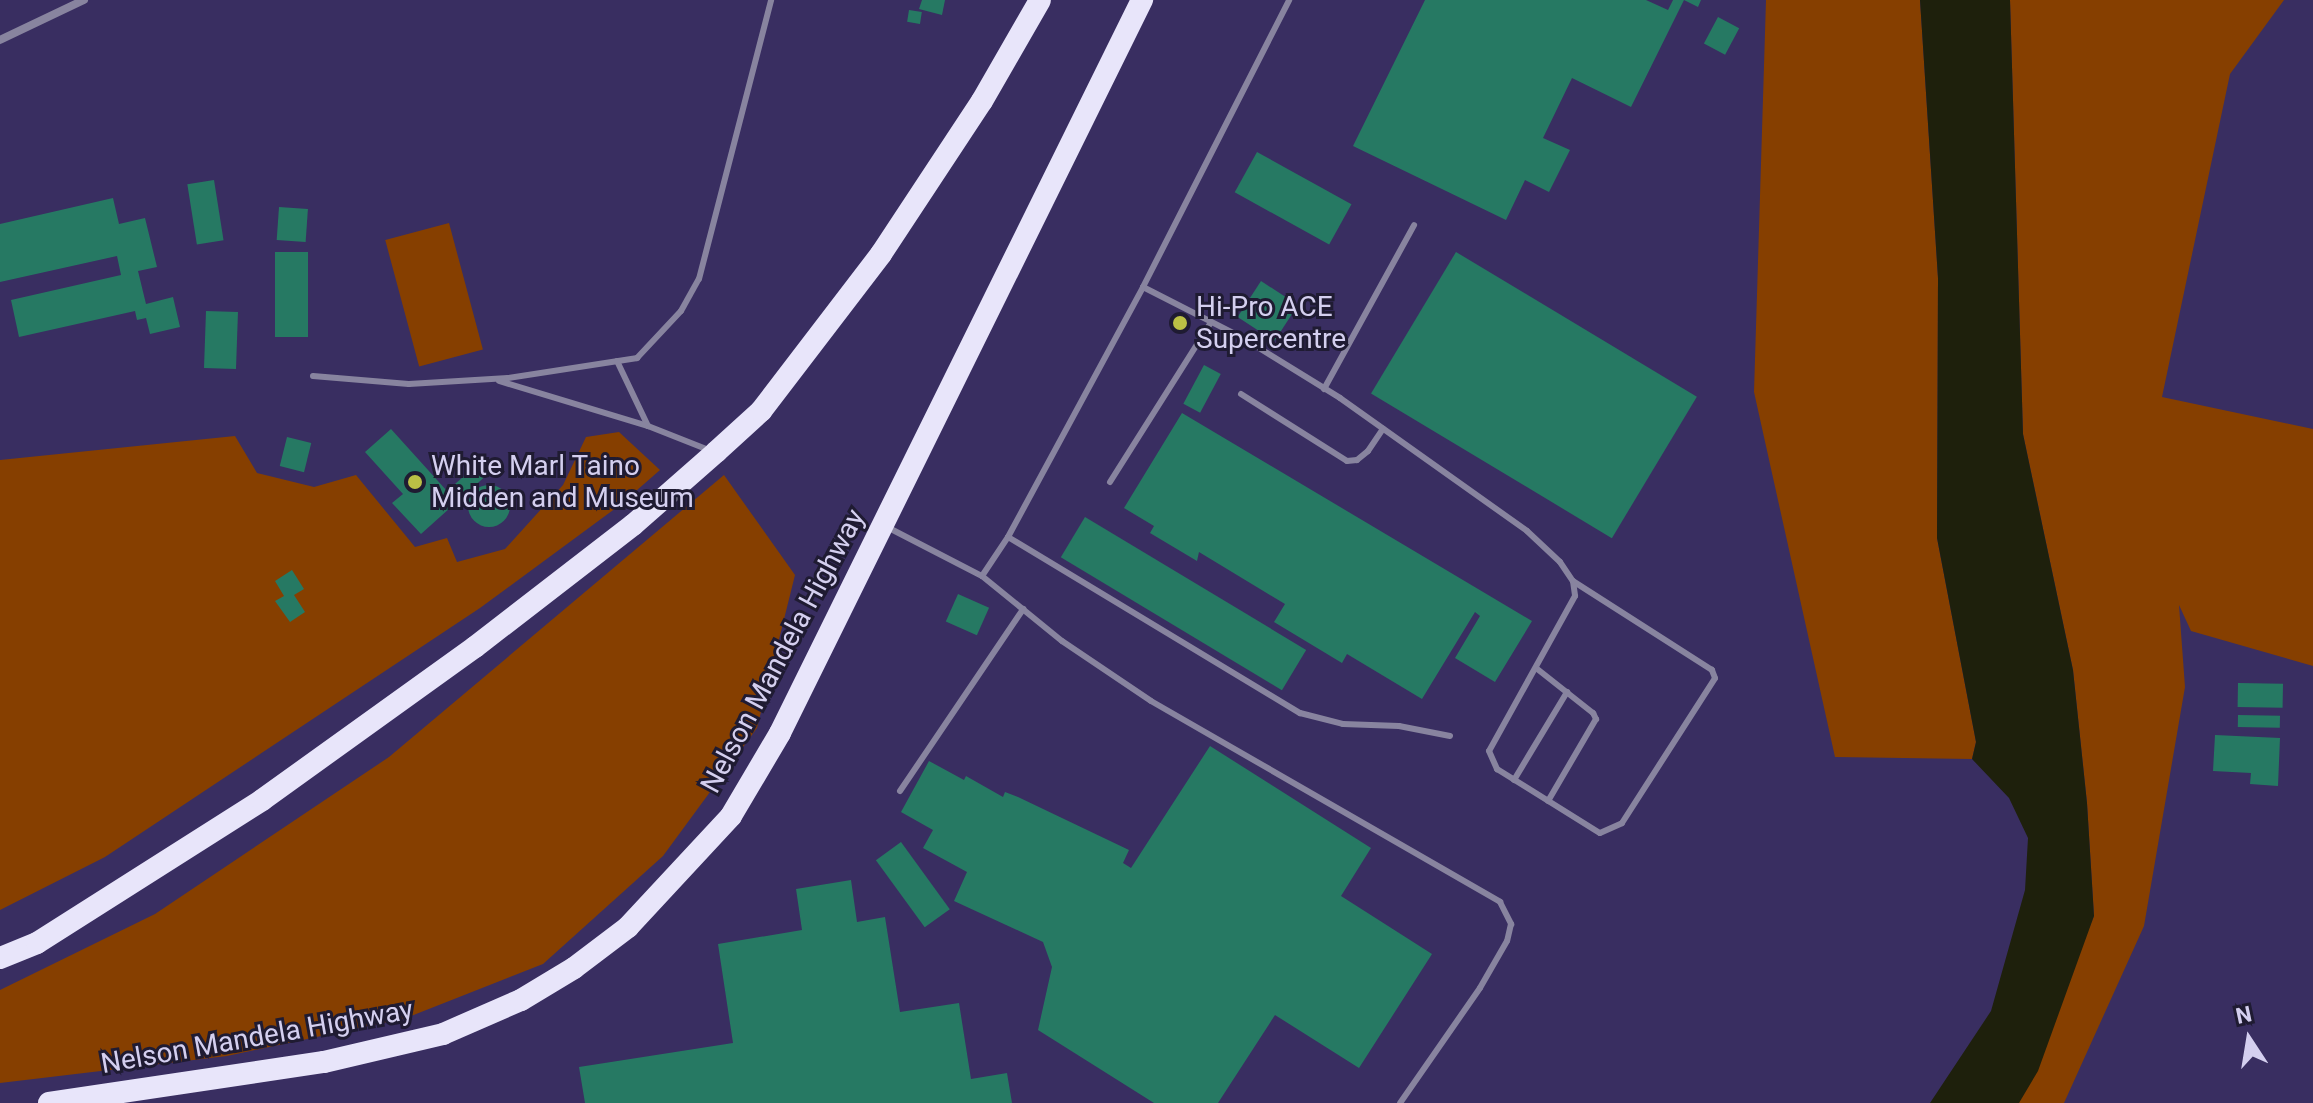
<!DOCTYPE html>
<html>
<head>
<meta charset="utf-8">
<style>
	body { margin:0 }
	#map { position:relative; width:2313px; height:1103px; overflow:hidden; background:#392e61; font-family:Roboto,sans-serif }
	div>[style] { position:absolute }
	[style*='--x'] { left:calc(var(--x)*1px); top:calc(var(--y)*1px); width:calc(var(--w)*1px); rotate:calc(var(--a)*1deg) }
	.green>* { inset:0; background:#863f00; transform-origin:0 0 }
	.water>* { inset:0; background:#1e200c }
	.building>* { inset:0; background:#267963; transform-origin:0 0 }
	.round { border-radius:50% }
	.service>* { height:6px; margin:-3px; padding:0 3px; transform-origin:3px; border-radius:3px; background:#88849f }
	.minor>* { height:8px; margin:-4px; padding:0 4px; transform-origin:4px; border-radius:4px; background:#88849f }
	.trunk>* { height:22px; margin:-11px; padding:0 11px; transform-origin:11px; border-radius:11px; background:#e8e5fa }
	.dots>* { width:22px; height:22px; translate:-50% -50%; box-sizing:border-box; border:4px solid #1f1b32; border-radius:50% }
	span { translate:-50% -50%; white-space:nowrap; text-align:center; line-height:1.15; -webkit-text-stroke:6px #1f1b32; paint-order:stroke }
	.poi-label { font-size:28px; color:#d4cfef }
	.left { translate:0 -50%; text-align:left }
	.street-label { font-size:28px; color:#d4cfef }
	.north { position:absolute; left:2209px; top:999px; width:80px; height:80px; -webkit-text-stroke:6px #1f1b32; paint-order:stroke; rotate:348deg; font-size:22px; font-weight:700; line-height:32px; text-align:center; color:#d4cfef }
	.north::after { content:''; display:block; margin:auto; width:28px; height:36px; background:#d4cfef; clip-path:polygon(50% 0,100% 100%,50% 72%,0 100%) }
</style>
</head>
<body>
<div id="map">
	<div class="green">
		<i style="clip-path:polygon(1766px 0,1920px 0,1938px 278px,1937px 538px,1976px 742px,1972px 759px,1835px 757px,1754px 392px)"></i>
		<i style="clip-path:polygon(2010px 0,2284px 0,2230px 74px,2162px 397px,2313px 429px,2313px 666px,2191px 631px,2179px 605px,2185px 687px,2144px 926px,2064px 1103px,2016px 1103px,2094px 916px,2087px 803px,2073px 670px,2023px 434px)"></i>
		<i style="left:449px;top:223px;width:131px;height:66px;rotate:75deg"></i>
		<i style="clip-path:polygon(619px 432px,660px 470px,620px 505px,480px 608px,105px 857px,0 910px,0 460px,235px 436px,257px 473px,314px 487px,356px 475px,415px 547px,447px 538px,457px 562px,505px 549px,563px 485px,586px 437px)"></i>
		<i style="clip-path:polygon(724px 475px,795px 575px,757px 728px,663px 856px,543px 964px,406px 1018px,227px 1056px,0 1083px,0 990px,155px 914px,389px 757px)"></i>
	</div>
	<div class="water">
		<i style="clip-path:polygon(2010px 0,2023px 434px,2073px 670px,2087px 803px,2094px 916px,2038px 1071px,2019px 1103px,1930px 1103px,1991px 1011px,2025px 890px,2028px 838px,2009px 798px,1972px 759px,1976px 742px,1937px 538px,1938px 278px,1920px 0)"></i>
	</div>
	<div class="building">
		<i style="clip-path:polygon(922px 0,945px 0,942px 15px,919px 9px)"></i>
		<i style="clip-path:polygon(1425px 0,1646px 0,1668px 10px,1673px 0,1701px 0,1698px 7px,1684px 0,1631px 107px,1572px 78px,1543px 138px,1570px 150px,1549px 192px,1525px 180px,1506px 220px,1353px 146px)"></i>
		<i style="left:909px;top:10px;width:13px;height:12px;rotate:9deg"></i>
		<i style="left:1718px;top:17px;width:24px;height:30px;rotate:28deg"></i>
		<i style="left:1257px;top:152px;width:108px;height:46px;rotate:29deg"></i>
		<i style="left:214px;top:180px;width:61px;height:27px;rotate:81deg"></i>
		<i style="clip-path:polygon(113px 198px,119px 224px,145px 218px,157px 267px,138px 271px,146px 304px,173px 297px,180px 327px,150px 334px,146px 318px,137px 320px,135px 311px,19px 337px,11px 300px,121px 275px,117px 256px,0 282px,0 224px)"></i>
		<i style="left:279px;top:207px;width:29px;height:33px;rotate:4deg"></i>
		<i style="left:275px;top:252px;width:33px;height:85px"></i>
		<i style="left:1456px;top:252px;width:281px;height:165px;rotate:31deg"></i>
		<i style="left:1261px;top:281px;width:44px;height:43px;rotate:33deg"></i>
		<i style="left:206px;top:311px;width:32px;height:57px;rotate:2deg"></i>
		<i style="left:1204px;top:365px;width:19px;height:44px;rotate:28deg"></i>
		<i style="clip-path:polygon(1182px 413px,1532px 621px,1495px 682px,1455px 658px,1480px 616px,1475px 612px,1422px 699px,1347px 654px,1342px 663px,1274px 622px,1285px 604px,1199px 552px,1197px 561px,1150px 533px,1154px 526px,1124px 508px)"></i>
		<i style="clip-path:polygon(391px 429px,447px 491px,480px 462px,489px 473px,421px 534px,392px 503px,403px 494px,365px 452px)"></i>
		<i style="left:287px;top:437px;width:25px;height:30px;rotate:14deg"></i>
		<i class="round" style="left:468px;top:485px;width:42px;height:42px"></i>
		<i style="left:1085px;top:517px;width:258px;height:47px;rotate:31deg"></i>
		<i style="clip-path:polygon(292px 570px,304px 589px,294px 595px,305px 612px,290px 622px,275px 601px,284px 596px,275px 581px)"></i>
		<i style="left:958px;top:594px;width:34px;height:30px;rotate:24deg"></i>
		<i style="left:2238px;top:683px;width:45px;height:24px;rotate:1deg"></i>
		<i style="left:2238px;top:715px;width:42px;height:12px;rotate:1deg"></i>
		<i style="clip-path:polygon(2215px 735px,2280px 738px,2278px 786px,2250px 784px,2251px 773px,2213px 771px)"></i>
		<i style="clip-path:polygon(1210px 746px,1371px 848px,1341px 896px,1432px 954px,1359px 1068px,1275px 1015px,1218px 1103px,1154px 1103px,1038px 1030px,1052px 967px,1043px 942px,954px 901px,967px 872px,923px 848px,933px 830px,901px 812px,929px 761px,964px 780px,966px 776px,1003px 797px,1005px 792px,1018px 797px,1129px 850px,1123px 863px,1131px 868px)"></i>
		<i style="left:901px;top:842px;width:83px;height:31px;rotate:54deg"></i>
		<i style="clip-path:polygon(851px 880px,857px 922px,885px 917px,900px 1012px,959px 1003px,971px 1079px,1007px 1073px,1012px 1103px,585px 1103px,579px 1067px,733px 1043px,718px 944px,802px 930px,796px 889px)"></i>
	</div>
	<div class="service">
		<i style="--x:1143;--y:287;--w:112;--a:27"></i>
		<i style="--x:1243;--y:338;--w:114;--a:31.7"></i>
		<i style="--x:1340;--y:398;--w:229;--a:35.4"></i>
		<i style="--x:1527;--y:531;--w:45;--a:43.2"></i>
		<i style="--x:1560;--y:562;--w:23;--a:56"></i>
		<i style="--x:1573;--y:581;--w:15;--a:82"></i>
		<i style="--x:1575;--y:596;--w:177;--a:119"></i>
		<i style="--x:1489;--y:751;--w:20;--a:66"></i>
		<i style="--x:1497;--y:769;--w:121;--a:31.9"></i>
		<i style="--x:1600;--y:833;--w:24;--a:-24"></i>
		<i style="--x:1622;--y:823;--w:172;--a:-57.3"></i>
		<i style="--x:1715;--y:678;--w:9;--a:-111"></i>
		<i style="--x:1712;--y:670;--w:165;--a:-147.4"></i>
		<i style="--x:617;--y:361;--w:72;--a:64.5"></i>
		<i style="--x:313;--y:376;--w:96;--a:4.8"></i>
		<i style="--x:409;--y:384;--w:99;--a:-3.5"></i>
		<i style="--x:508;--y:378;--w:131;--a:-8.8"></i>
		<i style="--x:637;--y:358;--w:64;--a:-46.9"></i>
		<i style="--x:681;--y:311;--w:37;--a:-61"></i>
		<i style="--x:699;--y:279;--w:288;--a:-75.5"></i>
		<i style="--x:499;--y:381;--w:156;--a:16.8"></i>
		<i style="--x:648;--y:426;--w:66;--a:21.5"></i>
		<i style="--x:1324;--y:389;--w:187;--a:-61.2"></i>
		<i style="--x:1241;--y:394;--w:125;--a:32.3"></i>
		<i style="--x:1347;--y:461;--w:10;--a:-6"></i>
		<i style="--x:1357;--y:460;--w:14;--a:-39"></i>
		<i style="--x:1368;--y:451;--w:27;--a:-56"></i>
		<i style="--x:1110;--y:482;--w:189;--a:-57.7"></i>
		<i style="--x:887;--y:527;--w:107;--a:27.3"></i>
		<i style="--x:982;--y:576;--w:47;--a:-56.3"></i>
		<i style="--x:1008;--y:537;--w:284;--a:-61.6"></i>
		<i style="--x:1143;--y:287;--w:322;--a:-63"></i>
		<i style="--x:1008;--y:537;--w:341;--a:31.1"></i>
		<i style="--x:1300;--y:713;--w:44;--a:14.3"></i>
		<i style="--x:1343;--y:724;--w:56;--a:2"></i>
		<i style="--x:1399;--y:726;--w:52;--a:11.1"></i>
		<i style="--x:982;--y:576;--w:103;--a:39.1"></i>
		<i style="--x:1062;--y:641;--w:107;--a:34"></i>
		<i style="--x:1151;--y:701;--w:403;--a:29.9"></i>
		<i style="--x:1500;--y:902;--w:25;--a:63"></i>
		<i style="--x:1511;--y:924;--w:17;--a:103"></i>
		<i style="--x:1507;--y:941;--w:54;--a:119.9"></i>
		<i style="--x:1480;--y:988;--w:140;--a:124.8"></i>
		<i style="--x:1536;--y:668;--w:73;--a:38.3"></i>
		<i style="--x:1593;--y:713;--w:7;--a:63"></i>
		<i style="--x:1596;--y:719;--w:95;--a:120.3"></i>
		<i style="--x:1514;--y:780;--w:103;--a:-58.9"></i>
		<i style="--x:900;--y:791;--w:220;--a:-55.9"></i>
	</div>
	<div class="minor">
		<i style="--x:0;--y:40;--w:93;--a:-25.5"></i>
	</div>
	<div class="trunk">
		<i style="--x:0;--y:958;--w:40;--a:-22"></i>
		<i style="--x:37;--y:943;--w:267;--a:-32.4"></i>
		<i style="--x:262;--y:800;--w:262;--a:-35.7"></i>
		<i style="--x:475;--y:647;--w:200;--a:-37.7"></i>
		<i style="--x:633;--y:525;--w:111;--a:-41.3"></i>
		<i style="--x:716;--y:452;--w:61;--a:-42.3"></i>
		<i style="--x:761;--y:411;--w:198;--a:-52.6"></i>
		<i style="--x:881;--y:254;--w:183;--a:-56.6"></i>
		<i style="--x:982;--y:101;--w:116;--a:-60.1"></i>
		<i style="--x:49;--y:1103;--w:278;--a:-8.5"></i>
		<i style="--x:324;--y:1062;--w:122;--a:-13.2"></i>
		<i style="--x:443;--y:1034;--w:85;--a:-23.6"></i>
		<i style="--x:521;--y:1000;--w:62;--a:-31.1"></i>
		<i style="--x:574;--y:968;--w:68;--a:-37.2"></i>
		<i style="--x:628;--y:927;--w:151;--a:-47.1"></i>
		<i style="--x:731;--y:816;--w:96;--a:-59.4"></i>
		<i style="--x:780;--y:733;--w:818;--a:-63.72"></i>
	</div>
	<div class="dots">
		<i style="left:1180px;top:323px;background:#bbc045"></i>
		<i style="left:415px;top:482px;background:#bbc045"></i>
	</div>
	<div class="poi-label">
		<span class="left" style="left:1196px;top:323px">Hi-Pro ACE<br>Supercentre</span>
		<span class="left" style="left:431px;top:482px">White Marl Taino<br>Midden and Museum</span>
	</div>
	<div class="street-label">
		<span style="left:783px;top:651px;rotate:-62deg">Nelson Mandela Highway</span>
		<span style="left:257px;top:1037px;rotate:-10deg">Nelson Mandela Highway</span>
	</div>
	<div class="north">N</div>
</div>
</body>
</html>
